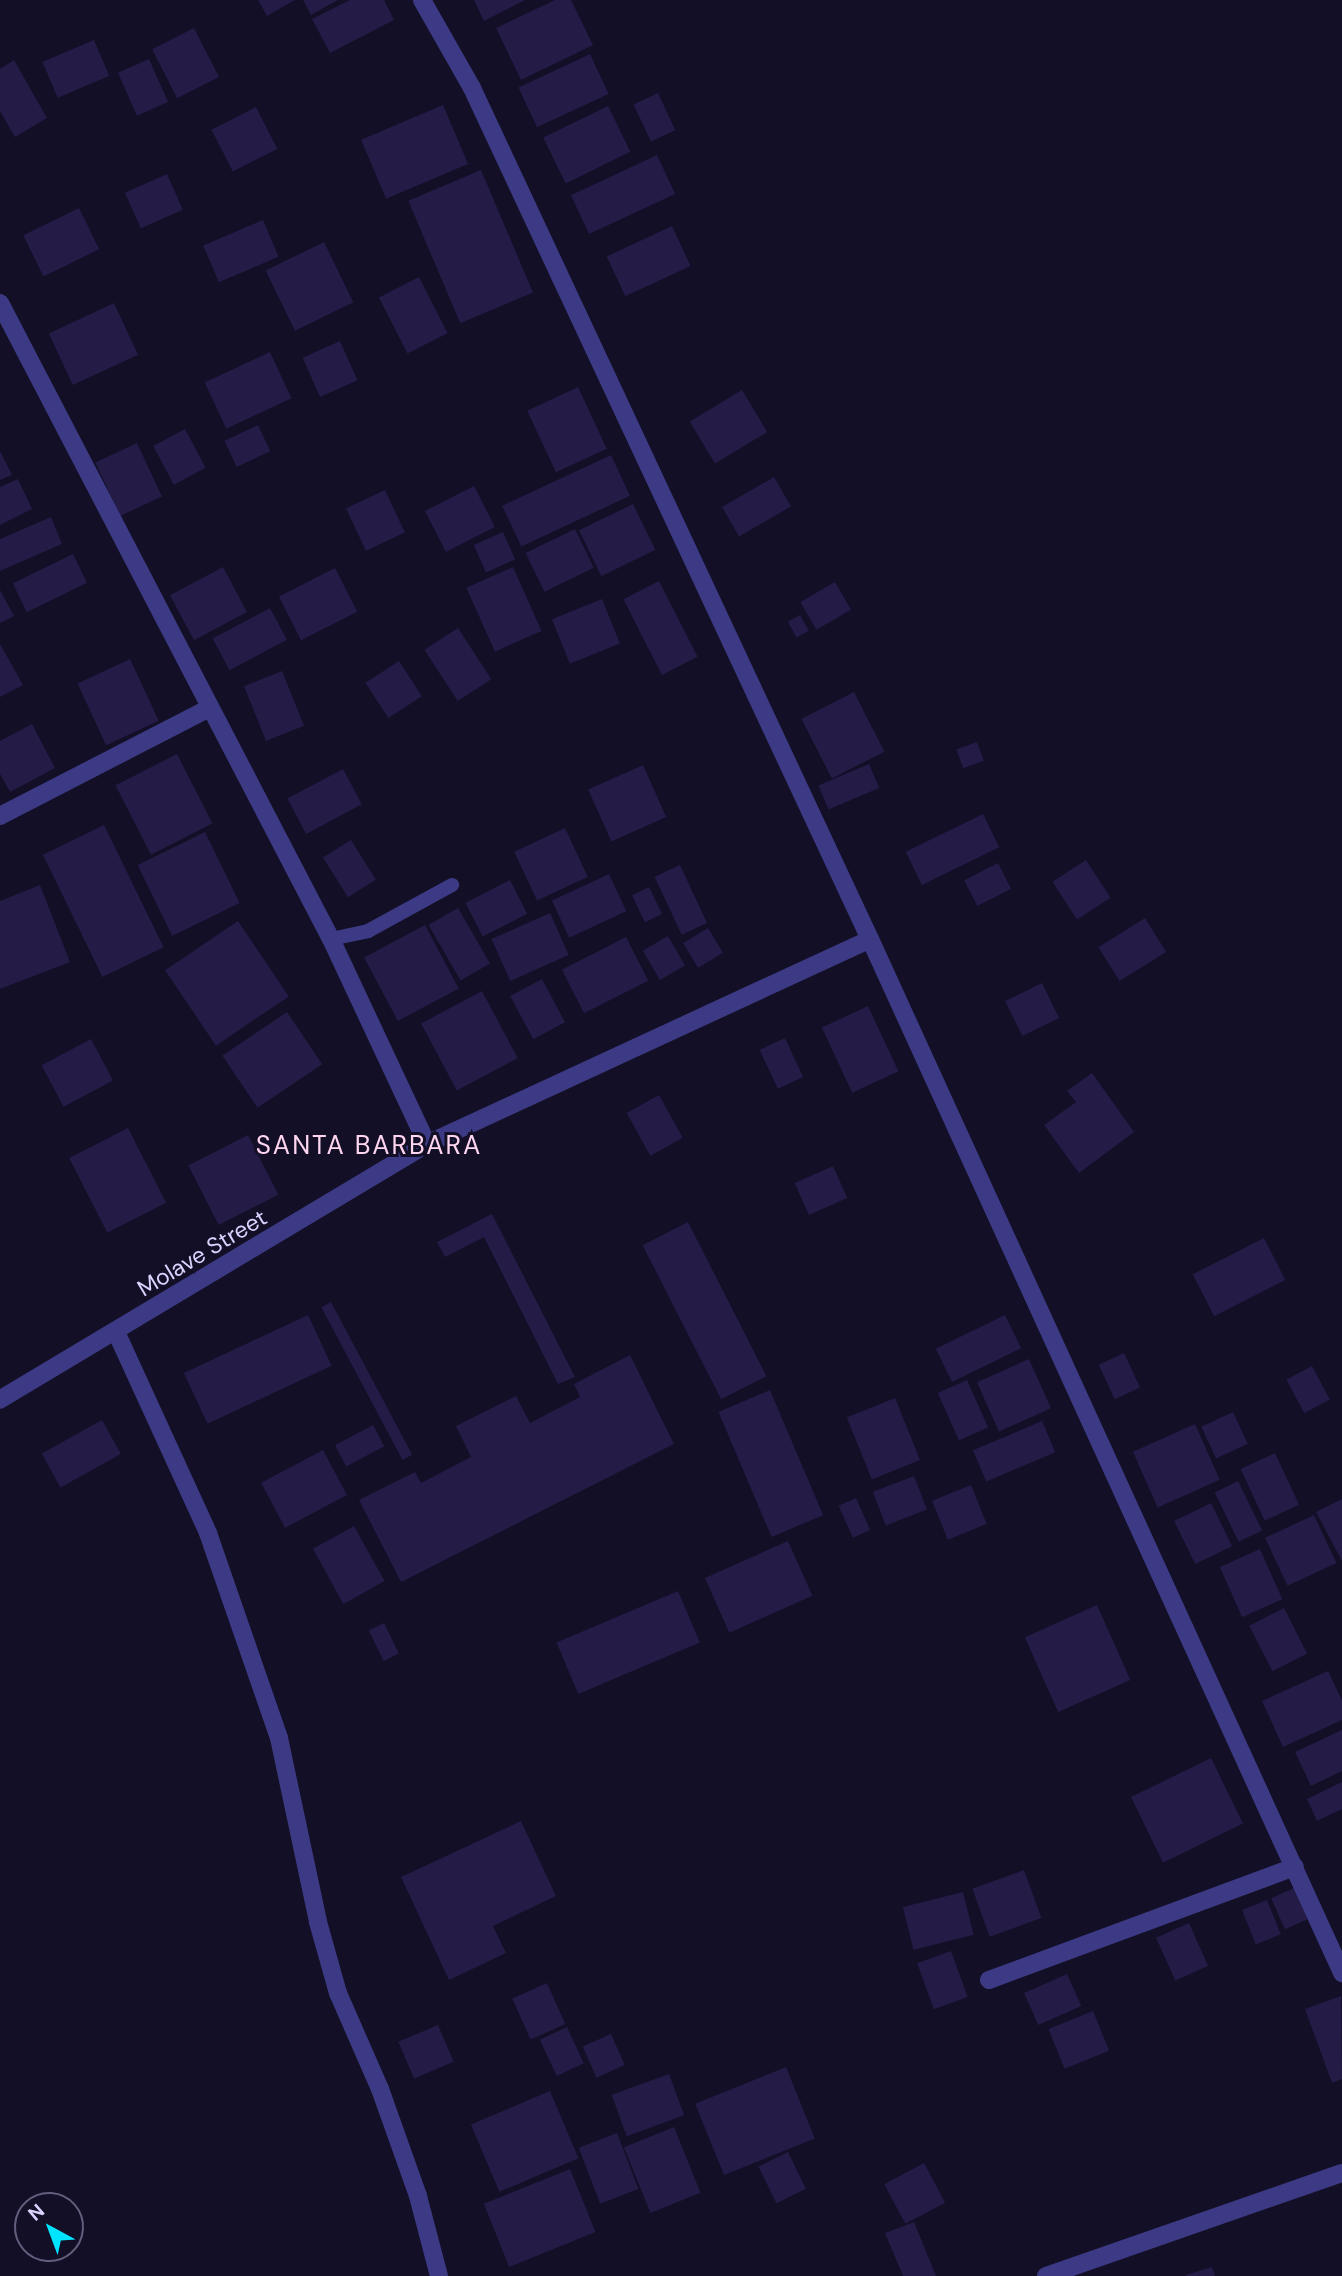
<!DOCTYPE html>
<html>
<head>
<meta charset="utf-8">
<style>
	body { margin:0 }
	#map { position:relative; width:1342px; height:2276px; overflow:hidden; background:#130f26; font-family:"DM Sans",sans-serif }
	div>[style] { position:absolute }
	[style*='--x'] { left:calc(var(--x)*1px); top:calc(var(--y)*1px); width:calc(var(--w)*1px); rotate:calc(var(--a)*1deg) }
	.building>* { inset:0; background:#241b47; transform-origin:0 0 }
	.service>* { height:14px; margin:-7px; padding:0 7px; transform-origin:7px; border-radius:7px; background:#3d3a85 }
	.minor>* { height:18px; margin:-9px; padding:0 9px; transform-origin:9px; border-radius:9px; background:#3d3a85 }
	.tertiary>* { height:18px; margin:-9px; padding:0 9px; transform-origin:9px; border-radius:9px; background:#3d3a85 }
	span { translate:-50% -50%; white-space:nowrap; text-align:center; line-height:1.15; -webkit-text-stroke:6px #130f26; paint-order:stroke }
	.street-label { font-size:23px; color:#d9d4ff }
	.quarter-label { font-size:26px; color:#ffd6f0; letter-spacing:2px }
	.north { position:absolute; left:14px; top:2192px; width:70px; height:70px; box-sizing:border-box; background:#130f26; border:2px solid #625e7d; border-radius:50%; rotate:319deg; font-size:19px; font-weight:700; line-height:28px; text-align:center; color:#d9d4ff }
	.north::after { content:''; display:block; margin:auto; width:24px; height:32px; background:#00e5ff; clip-path:polygon(50% 0,100% 100%,50% 72%,0 100%) }
</style>
</head>
<body>
<div id="map">
	<div class="building">
		<i style="clip-path:polygon(258px 0,295px 0,267px 16px)"></i>
		<i style="clip-path:polygon(303px 0,338px 0,311px 15px)"></i>
		<i style="clip-path:polygon(350px 0,384px 0,394px 20px,330px 53px,312px 19px)"></i>
		<i style="clip-path:polygon(474px 0,525px 0,484px 21px)"></i>
		<i style="clip-path:polygon(555px 0,571px 0,593px 45px,521px 80px,496px 28px)"></i>
		<i style="left:194px;top:28px;width:55px;height:47px;rotate:63deg"></i>
		<i style="left:94px;top:40px;width:39px;height:56px;rotate:67deg"></i>
		<i style="left:590px;top:54px;width:44px;height:79px;rotate:65deg"></i>
		<i style="left:149px;top:59px;width:47px;height:34px;rotate:66deg"></i>
		<i style="clip-path:polygon(14px 60px,47px 118px,15px 137px,0 111px,0 69px)"></i>
		<i style="left:658px;top:93px;width:41px;height:27px;rotate:65deg"></i>
		<i style="left:443px;top:105px;width:64px;height:89px;rotate:67deg"></i>
		<i style="left:608px;top:106px;width:51px;height:72px;rotate:64deg"></i>
		<i style="left:256px;top:107px;width:47px;height:50px;rotate:63deg"></i>
		<i style="left:657px;top:155px;width:43px;height:95px;rotate:65deg"></i>
		<i style="left:481px;top:170px;width:133px;height:79px;rotate:67deg"></i>
		<i style="left:167px;top:174px;width:39px;height:46px;rotate:66deg"></i>
		<i style="left:79px;top:208px;width:46px;height:62px;rotate:64deg"></i>
		<i style="left:263px;top:220px;width:40px;height:65px;rotate:67deg"></i>
		<i style="left:672px;top:226px;width:44px;height:72px;rotate:65deg"></i>
		<i style="left:324px;top:242px;width:67px;height:65px;rotate:64deg"></i>
		<i style="left:419px;top:277px;width:63px;height:45px;rotate:63deg"></i>
		<i style="left:114px;top:303px;width:57px;height:72px;rotate:65deg"></i>
		<i style="left:340px;top:341px;width:43px;height:41px;rotate:66deg"></i>
		<i style="left:270px;top:352px;width:51px;height:72px;rotate:65deg"></i>
		<i style="left:578px;top:387px;width:68px;height:56px;rotate:65deg"></i>
		<i style="left:742px;top:390px;width:49px;height:61px;rotate:59deg"></i>
		<i style="left:258px;top:425px;width:29px;height:37px;rotate:65deg"></i>
		<i style="left:185px;top:429px;width:44px;height:36px;rotate:62deg"></i>
		<i style="left:137px;top:443px;width:59px;height:46px;rotate:65deg"></i>
		<i style="clip-path:polygon(0 451px,12px 475px,0 480px)"></i>
		<i style="left:611px;top:455px;width:45px;height:120px;rotate:65deg"></i>
		<i style="left:774px;top:477px;width:34px;height:60px;rotate:60deg"></i>
		<i style="clip-path:polygon(18px 479px,32px 509px,0 525px,0 487px)"></i>
		<i style="left:474px;top:486px;width:46px;height:55px;rotate:63deg"></i>
		<i style="left:385px;top:490px;width:47px;height:43px;rotate:65deg"></i>
		<i style="left:633px;top:504px;width:51px;height:60px;rotate:64deg"></i>
		<i style="clip-path:polygon(51px 517px,62px 544px,0 571px,0 539px)"></i>
		<i style="left:575px;top:529px;width:43px;height:55px;rotate:64deg"></i>
		<i style="left:503px;top:532px;width:30px;height:32px;rotate:66deg"></i>
		<i style="left:73px;top:554px;width:32px;height:67px;rotate:64deg"></i>
		<i style="left:223px;top:567px;width:51px;height:60px;rotate:62deg"></i>
		<i style="left:513px;top:567px;width:70px;height:51px;rotate:66deg"></i>
		<i style="left:335px;top:568px;width:49px;height:63px;rotate:63deg"></i>
		<i style="left:659px;top:581px;width:85px;height:40px;rotate:63deg"></i>
		<i style="left:835px;top:582px;width:32px;height:40px;rotate:60deg"></i>
		<i style="clip-path:polygon(0 590px,14px 616px,0 623px)"></i>
		<i style="left:602px;top:599px;width:48px;height:54px;rotate:68deg"></i>
		<i style="left:270px;top:608px;width:36px;height:65px;rotate:62deg"></i>
		<i style="left:800px;top:615px;width:18px;height:14px;rotate:61deg"></i>
		<i style="left:458px;top:628px;width:61px;height:40px;rotate:57deg"></i>
		<i style="clip-path:polygon(0 644px,23px 685px,0 697px)"></i>
		<i style="left:130px;top:659px;width:68px;height:58px;rotate:65deg"></i>
		<i style="left:399px;top:661px;width:42px;height:40px;rotate:57deg"></i>
		<i style="left:282px;top:671px;width:59px;height:41px;rotate:68deg"></i>
		<i style="left:854px;top:692px;width:67px;height:59px;rotate:63deg"></i>
		<i style="clip-path:polygon(32px 724px,55px 768px,10px 792px,0 774px,0 741px)"></i>
		<i style="left:977px;top:742px;width:20px;height:22px;rotate:70deg"></i>
		<i style="left:177px;top:754px;width:78px;height:69px;rotate:63deg"></i>
		<i style="left:869px;top:764px;width:26px;height:55px;rotate:67deg"></i>
		<i style="left:643px;top:765px;width:57px;height:60px;rotate:66deg"></i>
		<i style="left:343px;top:769px;width:40px;height:63px;rotate:62deg"></i>
		<i style="left:983px;top:814px;width:37px;height:86px;rotate:64deg"></i>
		<i style="left:104px;top:825px;width:136px;height:68px;rotate:64deg"></i>
		<i style="left:565px;top:828px;width:54px;height:56px;rotate:65deg"></i>
		<i style="left:205px;top:832px;width:79px;height:75px;rotate:64deg"></i>
		<i style="left:351px;top:840px;width:47px;height:33px;rotate:58deg"></i>
		<i style="left:1086px;top:860px;width:45px;height:40px;rotate:57deg"></i>
		<i style="left:998px;top:863px;width:29px;height:38px;rotate:63deg"></i>
		<i style="left:680px;top:865px;width:64px;height:28px;rotate:65deg"></i>
		<i style="left:609px;top:874px;width:41px;height:63px;rotate:65deg"></i>
		<i style="left:510px;top:880px;width:38px;height:50px;rotate:63deg"></i>
		<i style="clip-path:polygon(40px 885px,70px 962px,0 989px,0 901px)"></i>
		<i style="left:649px;top:887px;width:30px;height:19px;rotate:64deg"></i>
		<i style="left:458px;top:908px;width:64px;height:34px;rotate:60deg"></i>
		<i style="left:550px;top:913px;width:46px;height:64px;rotate:66deg"></i>
		<i style="left:1145px;top:918px;width:40px;height:55px;rotate:58deg"></i>
		<i style="left:238px;top:921px;width:91px;height:88px;rotate:56deg"></i>
		<i style="left:425px;top:925px;width:72px;height:69px;rotate:62deg"></i>
		<i style="left:708px;top:928px;width:29px;height:29px;rotate:59deg"></i>
		<i style="left:668px;top:936px;width:34px;height:29px;rotate:60deg"></i>
		<i style="left:626px;top:937px;width:49px;height:72px;rotate:63deg"></i>
		<i style="left:542px;top:979px;width:49px;height:36px;rotate:62deg"></i>
		<i style="left:1042px;top:983px;width:39px;height:41px;rotate:64deg"></i>
		<i style="left:482px;top:991px;width:76px;height:69px;rotate:62deg"></i>
		<i style="left:868px;top:1006px;width:72px;height:51px;rotate:65deg"></i>
		<i style="left:287px;top:1012px;width:63px;height:78px;rotate:56deg"></i>
		<i style="left:785px;top:1038px;width:43px;height:28px;rotate:65deg"></i>
		<i style="left:91px;top:1039px;width:47px;height:56px;rotate:62deg"></i>
		<i style="clip-path:polygon(1092px 1073px,1134px 1132px,1079px 1173px,1044px 1125px,1076px 1102px,1067px 1091px)"></i>
		<i style="left:659px;top:1095px;width:49px;height:37px;rotate:61deg"></i>
		<i style="left:128px;top:1128px;width:84px;height:66px;rotate:63deg"></i>
		<i style="left:248px;top:1135px;width:67px;height:67px;rotate:63deg"></i>
		<i style="left:833px;top:1166px;width:35px;height:42px;rotate:66deg"></i>
		<i style="clip-path:polygon(492px 1214px,575px 1377px,558px 1384px,484px 1237px,445px 1257px,437px 1242px)"></i>
		<i style="left:688px;top:1222px;width:173px;height:51px;rotate:63deg"></i>
		<i style="left:1264px;top:1238px;width:47px;height:80px;rotate:63deg"></i>
		<i style="left:331px;top:1302px;width:173px;height:11px;rotate:62deg"></i>
		<i style="left:308px;top:1315px;width:56px;height:137px;rotate:65deg"></i>
		<i style="left:1005px;top:1315px;width:37px;height:77px;rotate:64deg"></i>
		<i style="left:1124px;top:1353px;width:38px;height:28px;rotate:65deg"></i>
		<i style="clip-path:polygon(630px 1355px,674px 1444px,401px 1582px,359px 1500px,415px 1472px,421px 1483px,471px 1457px,456px 1426px,516px 1396px,530px 1423px,580px 1397px,574px 1384px)"></i>
		<i style="left:1029px;top:1359px;width:54px;height:57px;rotate:66deg"></i>
		<i style="left:1312px;top:1366px;width:38px;height:29px;rotate:62deg"></i>
		<i style="left:967px;top:1380px;width:52px;height:32px;rotate:66deg"></i>
		<i style="left:770px;top:1390px;width:136px;height:56px;rotate:67deg"></i>
		<i style="left:895px;top:1398px;width:67px;height:52px;rotate:68deg"></i>
		<i style="left:1233px;top:1412px;width:35px;height:35px;rotate:65deg"></i>
		<i style="left:102px;top:1420px;width:39px;height:69px;rotate:61deg"></i>
		<i style="left:1042px;top:1421px;width:34px;height:75px;rotate:67deg"></i>
		<i style="left:1195px;top:1424px;width:61px;height:68px;rotate:66deg"></i>
		<i style="left:373px;top:1425px;width:24px;height:43px;rotate:62deg"></i>
		<i style="left:323px;top:1450px;width:51px;height:70px;rotate:62deg"></i>
		<i style="left:1275px;top:1453px;width:57px;height:38px;rotate:65deg"></i>
		<i style="left:914px;top:1476px;width:36px;height:44px;rotate:69deg"></i>
		<i style="left:1238px;top:1481px;width:55px;height:26px;rotate:64deg"></i>
		<i style="left:971px;top:1485px;width:42px;height:42px;rotate:68deg"></i>
		<i style="left:856px;top:1498px;width:35px;height:19px;rotate:66deg"></i>
		<i style="clip-path:polygon(1342px 1499px,1342px 1561px,1316px 1512px)"></i>
		<i style="left:1211px;top:1503px;width:48px;height:41px;rotate:64deg"></i>
		<i style="left:1314px;top:1515px;width:53px;height:54px;rotate:65deg"></i>
		<i style="left:354px;top:1526px;width:63px;height:47px;rotate:61deg"></i>
		<i style="left:788px;top:1541px;width:60px;height:91px;rotate:66deg"></i>
		<i style="left:1260px;top:1549px;width:55px;height:44px;rotate:66deg"></i>
		<i style="left:678px;top:1591px;width:56px;height:132px;rotate:67deg"></i>
		<i style="left:1097px;top:1605px;width:82px;height:79px;rotate:66deg"></i>
		<i style="left:1284px;top:1608px;width:51px;height:39px;rotate:63deg"></i>
		<i style="left:384px;top:1623px;width:34px;height:17px;rotate:64deg"></i>
		<i style="clip-path:polygon(1328px 1671px,1342px 1700px,1342px 1720px,1283px 1747px,1262px 1701px)"></i>
		<i style="clip-path:polygon(1342px 1730px,1342px 1771px,1311px 1786px,1295px 1752px)"></i>
		<i style="left:1211px;top:1758px;width:73px;height:89px;rotate:64deg"></i>
		<i style="clip-path:polygon(1342px 1782px,1342px 1809px,1317px 1821px,1307px 1799px)"></i>
		<i style="clip-path:polygon(521px 1821px,556px 1896px,493px 1926px,506px 1953px,449px 1980px,401px 1877px)"></i>
		<i style="left:1024px;top:1870px;width:51px;height:55px;rotate:70deg"></i>
		<i style="left:1294px;top:1888px;width:34px;height:25px;rotate:66deg"></i>
		<i style="left:963px;top:1892px;width:44px;height:62px;rotate:76deg"></i>
		<i style="left:1267px;top:1900px;width:37px;height:27px;rotate:68deg"></i>
		<i style="left:1189px;top:1923px;width:47px;height:36px;rotate:66deg"></i>
		<i style="left:951px;top:1951px;width:49px;height:36px;rotate:70deg"></i>
		<i style="left:1067px;top:1974px;width:35px;height:47px;rotate:66deg"></i>
		<i style="left:547px;top:1983px;width:45px;height:38px;rotate:66deg"></i>
		<i style="clip-path:polygon(1341px 1996px,1342px 2079px,1332px 2083px,1305px 2009px)"></i>
		<i style="left:1093px;top:2011px;width:43px;height:48px;rotate:68deg"></i>
		<i style="left:438px;top:2025px;width:40px;height:43px;rotate:67deg"></i>
		<i style="left:567px;top:2027px;width:40px;height:30px;rotate:65deg"></i>
		<i style="left:611px;top:2034px;width:34px;height:31px;rotate:66deg"></i>
		<i style="left:786px;top:2067px;width:77px;height:98px;rotate:68deg"></i>
		<i style="left:669px;top:2074px;width:44px;height:61px;rotate:70deg"></i>
		<i style="left:550px;top:2091px;width:73px;height:86px;rotate:67deg"></i>
		<i style="left:674px;top:2127px;width:71px;height:54px;rotate:68deg"></i>
		<i style="left:617px;top:2133px;width:60px;height:41px;rotate:69deg"></i>
		<i style="left:788px;top:2152px;width:41px;height:33px;rotate:64deg"></i>
		<i style="left:924px;top:2163px;width:45px;height:45px;rotate:62deg"></i>
		<i style="left:570px;top:2169px;width:68px;height:93px;rotate:68deg"></i>
		<i style="clip-path:polygon(914px 2222px,936px 2276px,903px 2276px,885px 2233px)"></i>
		<i style="clip-path:polygon(1212px 2267px,1215px 2276px,1186px 2276px,1186px 2275px)"></i>
	</div>
	<div class="service">
		<i style="--x:331;--y:939;--w:38;--a:-12"></i>
		<i style="--x:368;--y:931;--w:96;--a:-28.7"></i>
	</div>
	<div class="minor">
		<i style="--x:422;--y:0;--w:101;--a:60.4"></i>
		<i style="--x:472;--y:88;--w:939;--a:64.94"></i>
		<i style="--x:870;--y:939;--w:1137;--a:65.46"></i>
		<i style="--x:0;--y:816;--w:233;--a:-27.3"></i>
		<i style="--x:427;--y:1144;--w:488;--a:-24.8"></i>
		<i style="--x:989;--y:1980;--w:326;--a:-20.3"></i>
		<i style="--x:1046;--y:2276;--w:313;--a:-19.2"></i>
	</div>
	<div class="tertiary">
		<i style="--x:0;--y:303;--w:717;--a:62.51"></i>
		<i style="--x:331;--y:939;--w:226;--a:64.9"></i>
		<i style="--x:427;--y:1144;--w:498;--a:149.1"></i>
		<i style="--x:117;--y:1334;--w:219;--a:65.4"></i>
		<i style="--x:208;--y:1533;--w:217;--a:70.9"></i>
		<i style="--x:279;--y:1738;--w:188;--a:78"></i>
		<i style="--x:318;--y:1922;--w:74;--a:74.3"></i>
		<i style="--x:338;--y:1993;--w:105;--a:66.4"></i>
		<i style="--x:380;--y:2089;--w:114;--a:70.4"></i>
		<i style="--x:418;--y:2196;--w:83;--a:75.3"></i>
	</div>
	<div class="street-label">
		<span style="left:202px;top:1253px;rotate:-31deg">Molave Street</span>
	</div>
	<div class="quarter-label">
		<span style="left:369px;top:1146px">SANTA BARBARA</span>
	</div>
	<div class="north">N</div>
</div>
</body>
</html>
